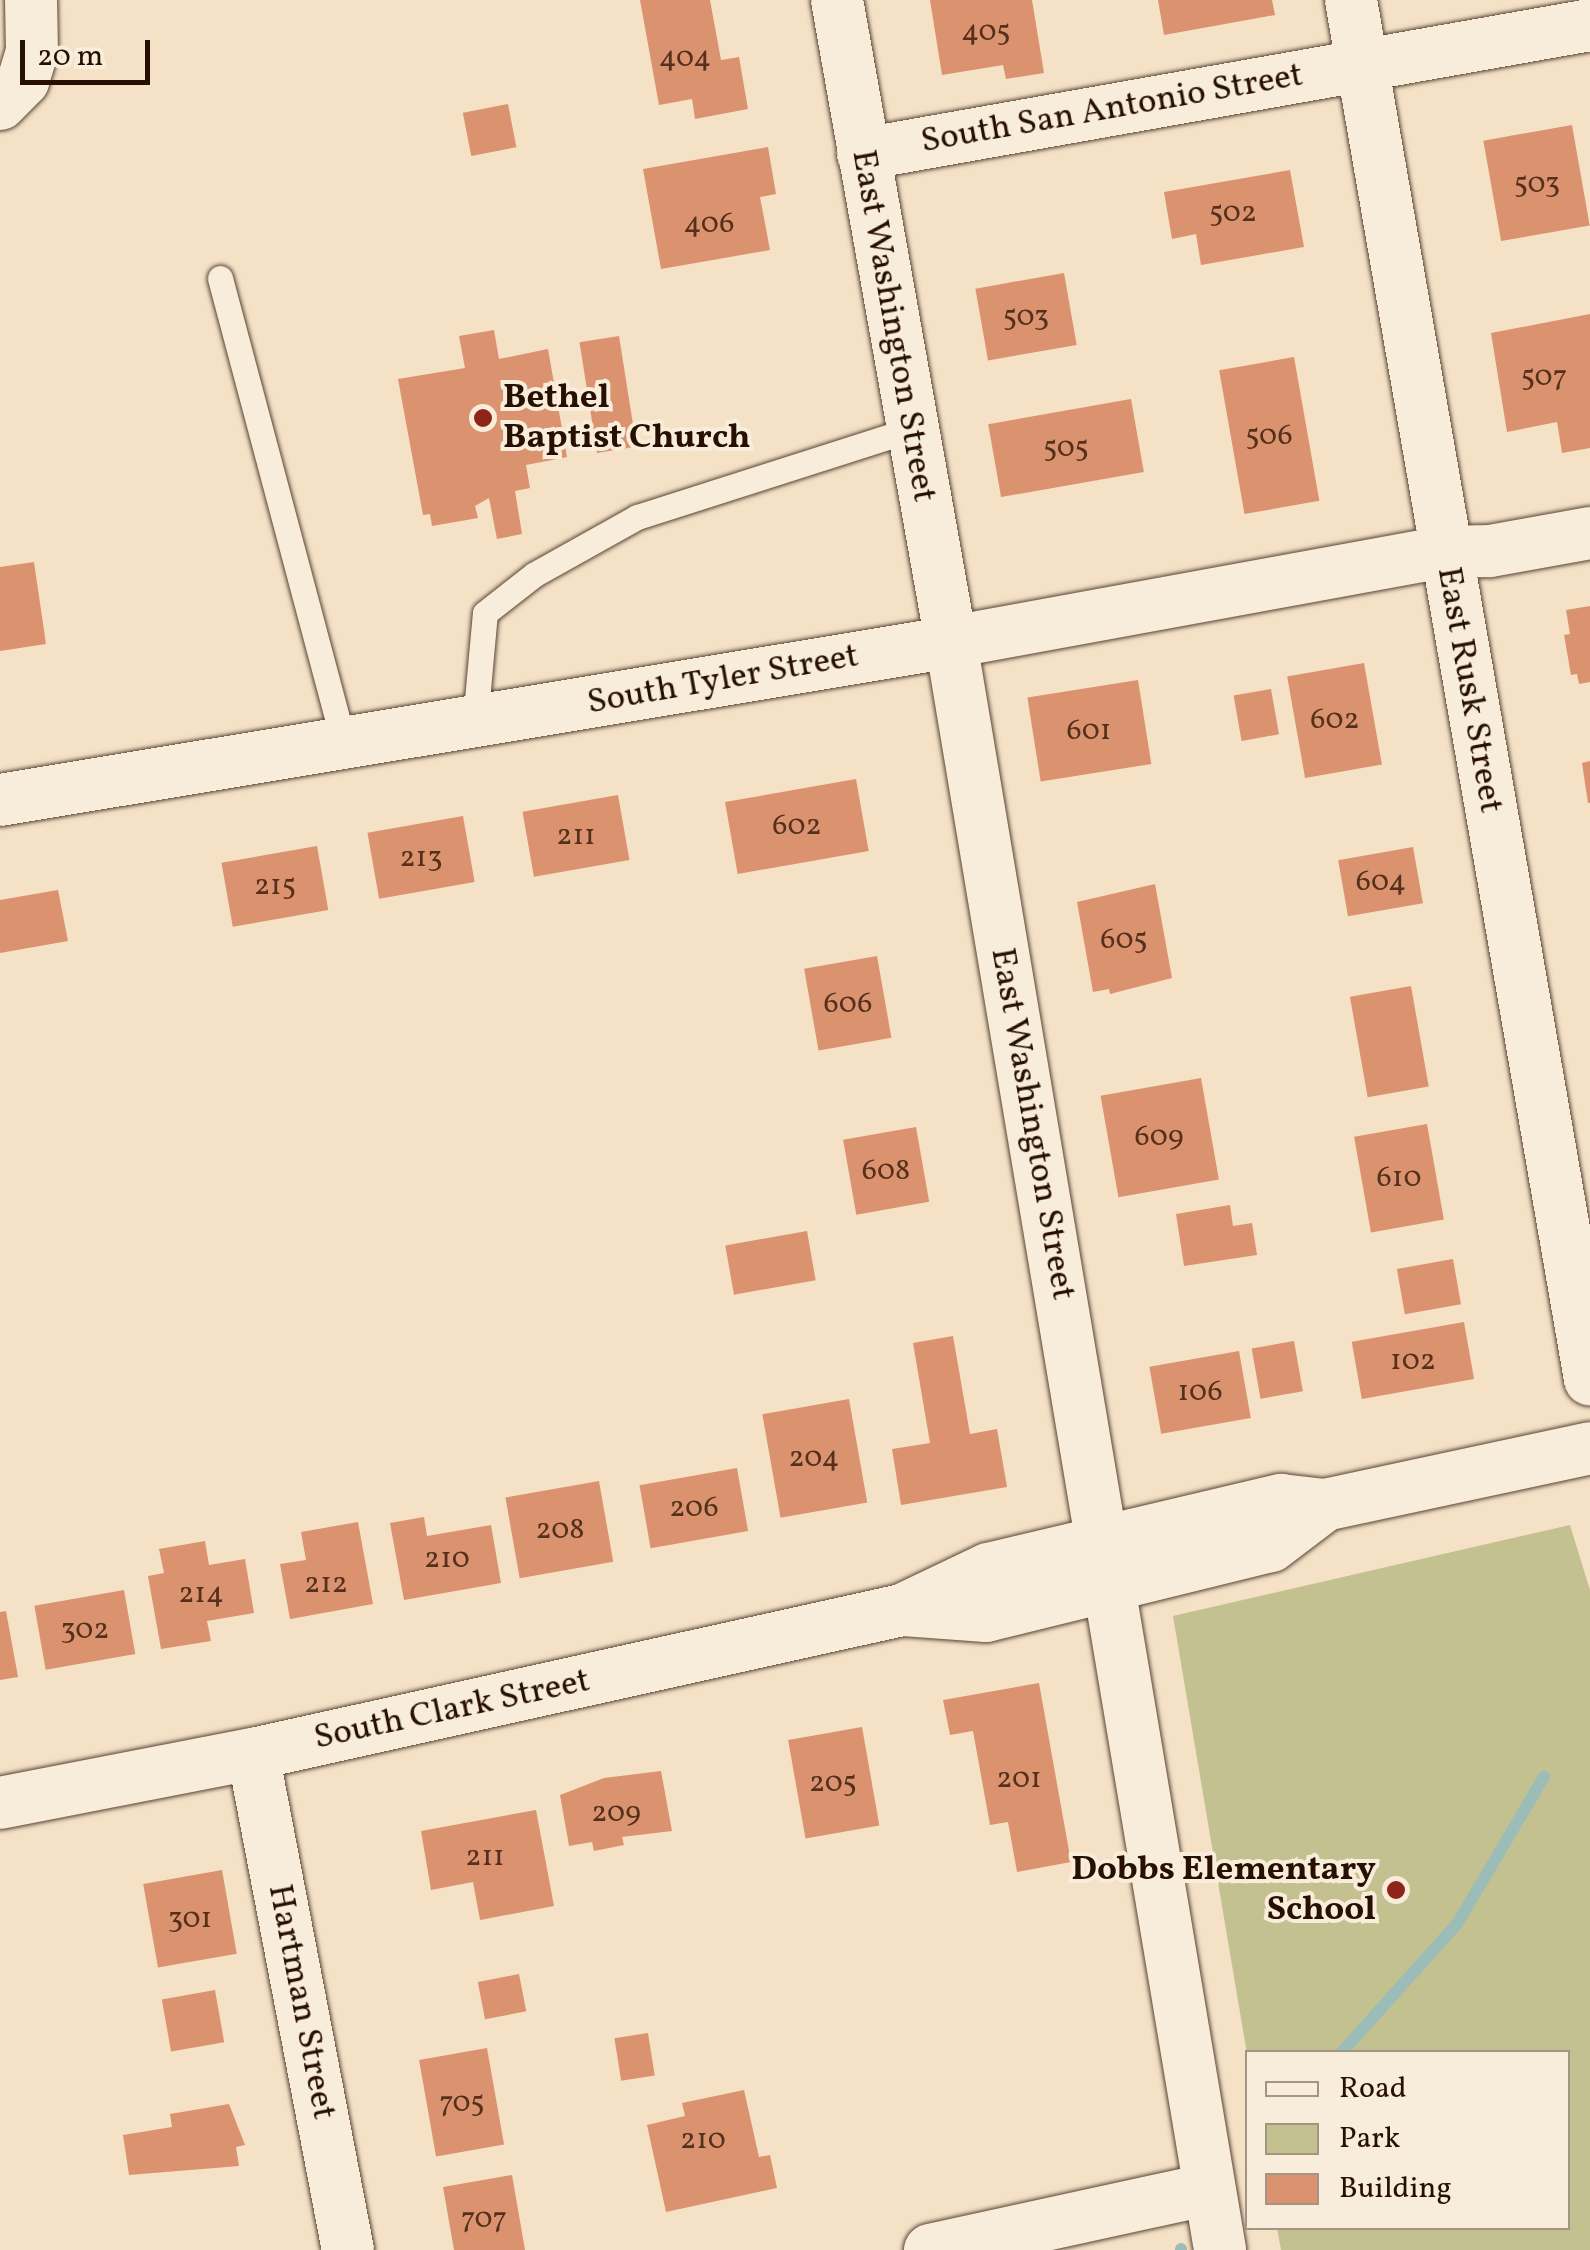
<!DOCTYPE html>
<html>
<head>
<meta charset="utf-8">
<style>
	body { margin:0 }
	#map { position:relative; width:1590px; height:2250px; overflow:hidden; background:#f4e1c6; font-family:Vollkorn,serif }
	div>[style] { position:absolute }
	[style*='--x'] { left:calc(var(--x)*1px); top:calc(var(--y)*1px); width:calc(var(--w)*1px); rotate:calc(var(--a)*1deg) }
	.green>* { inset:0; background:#c3c190 }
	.stream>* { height:12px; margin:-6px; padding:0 6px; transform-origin:6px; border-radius:6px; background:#9cbdb7 }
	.building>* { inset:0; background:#db936f; transform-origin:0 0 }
	.roads { filter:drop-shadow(0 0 2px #5a4433) drop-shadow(0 0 2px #5a4433) }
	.lane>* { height:25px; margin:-12.5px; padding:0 12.5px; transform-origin:12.5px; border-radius:12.5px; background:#f8ecda }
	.street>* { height:52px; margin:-26px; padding:0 26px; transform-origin:26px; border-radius:26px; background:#f8ecda }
	.dots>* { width:28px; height:28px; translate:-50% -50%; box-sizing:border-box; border:5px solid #f8ecda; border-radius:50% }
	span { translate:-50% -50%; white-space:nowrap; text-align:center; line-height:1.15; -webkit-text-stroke:8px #f8ecda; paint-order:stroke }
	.number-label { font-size:30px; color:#54301d }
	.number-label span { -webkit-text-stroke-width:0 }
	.street-label { font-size:35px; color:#270f02 }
	.poi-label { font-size:35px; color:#270f02; font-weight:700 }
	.left { translate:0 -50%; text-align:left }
	.right { translate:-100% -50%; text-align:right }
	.legend { position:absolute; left:1245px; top:2050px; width:325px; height:180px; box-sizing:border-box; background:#f8ecda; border:2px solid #a49484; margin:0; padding:12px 18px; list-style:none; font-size:30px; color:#270f02 }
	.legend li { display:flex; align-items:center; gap:20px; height:50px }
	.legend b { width:50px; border:2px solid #a49484 }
	.scale { position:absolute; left:20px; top:40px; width:130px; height:45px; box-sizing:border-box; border:5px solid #270f02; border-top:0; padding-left:12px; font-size:30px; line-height:35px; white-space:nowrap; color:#270f02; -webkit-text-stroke:8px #f8ecda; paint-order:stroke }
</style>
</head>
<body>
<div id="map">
	<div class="green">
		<i style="clip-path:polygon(1570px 1525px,1590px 1590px,1590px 2250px,1281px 2250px,1277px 2228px,1568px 2228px,1568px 2052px,1247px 2054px,1173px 1616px)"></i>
	</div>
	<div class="stream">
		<i style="--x:1342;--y:2052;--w:172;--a:-48.1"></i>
		<i style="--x:1457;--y:1924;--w:171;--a:-59.4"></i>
		<i style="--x:1181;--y:2250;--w:1;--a:-90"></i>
	</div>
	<div class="building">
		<i style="clip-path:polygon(640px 0,710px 0,721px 60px,739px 57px,748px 109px,695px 119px,692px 99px,659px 105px)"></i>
		<i style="clip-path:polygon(930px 0,1032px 0,1044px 73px,1006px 79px,1003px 65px,942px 75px)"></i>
		<i style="clip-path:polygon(1158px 0,1272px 0,1275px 15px,1164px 35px)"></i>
		<i style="left:508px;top:104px;width:44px;height:46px;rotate:79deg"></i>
		<i style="left:1572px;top:125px;width:102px;height:90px;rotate:80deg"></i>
		<i style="clip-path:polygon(768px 147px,776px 194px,760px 197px,770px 250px,661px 269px,643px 169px)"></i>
		<i style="clip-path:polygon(1290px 170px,1304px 247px,1201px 265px,1196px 234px,1172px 239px,1164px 192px)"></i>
		<i style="left:1064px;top:273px;width:73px;height:90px;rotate:80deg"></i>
		<i style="clip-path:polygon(1590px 314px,1590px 448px,1562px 453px,1557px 422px,1507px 432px,1491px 333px)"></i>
		<i style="clip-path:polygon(494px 330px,499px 359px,548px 349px,567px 457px,526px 465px,530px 488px,515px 491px,522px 534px,497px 539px,489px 498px,475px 506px,478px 518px,432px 526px,430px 514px,423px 515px,398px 379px,465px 368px,459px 336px)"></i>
		<i style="left:619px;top:336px;width:112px;height:40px;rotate:81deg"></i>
		<i style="left:1294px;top:357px;width:146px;height:76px;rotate:80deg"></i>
		<i style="left:1131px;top:399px;width:74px;height:145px;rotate:80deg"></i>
		<i style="clip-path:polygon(34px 562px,46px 644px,0 651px,0 567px)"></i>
		<i style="clip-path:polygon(1590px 606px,1590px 682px,1579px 684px,1577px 674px,1571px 675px,1564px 635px,1570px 634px,1566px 610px)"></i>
		<i style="left:1364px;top:663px;width:103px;height:78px;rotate:80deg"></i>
		<i style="left:1138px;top:680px;width:85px;height:112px;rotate:81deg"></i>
		<i style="left:1271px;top:689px;width:46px;height:38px;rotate:80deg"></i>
		<i style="clip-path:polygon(1590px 761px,1590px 803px,1588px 803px,1582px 763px)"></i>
		<i style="left:856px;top:779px;width:73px;height:133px;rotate:80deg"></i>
		<i style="left:618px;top:795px;width:66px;height:97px;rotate:80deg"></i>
		<i style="left:463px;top:816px;width:67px;height:97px;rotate:80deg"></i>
		<i style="left:317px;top:846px;width:65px;height:97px;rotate:80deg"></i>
		<i style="left:1413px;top:847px;width:57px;height:76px;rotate:80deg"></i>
		<i style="clip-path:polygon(1155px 884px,1172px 978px,1110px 994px,1109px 989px,1093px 992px,1077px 902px)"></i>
		<i style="clip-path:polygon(58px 890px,68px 941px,0 953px,0 900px)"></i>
		<i style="left:877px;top:956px;width:83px;height:74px;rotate:80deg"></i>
		<i style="left:1411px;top:986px;width:102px;height:62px;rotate:80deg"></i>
		<i style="left:1201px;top:1078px;width:103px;height:102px;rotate:80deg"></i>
		<i style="left:1427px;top:1124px;width:97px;height:74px;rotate:80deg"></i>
		<i style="left:916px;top:1127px;width:76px;height:74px;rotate:80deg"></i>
		<i style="clip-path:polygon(1230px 1205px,1233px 1226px,1252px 1223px,1257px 1255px,1184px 1266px,1176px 1214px)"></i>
		<i style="left:807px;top:1231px;width:50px;height:83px;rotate:80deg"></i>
		<i style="left:1453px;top:1259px;width:46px;height:57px;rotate:80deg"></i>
		<i style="left:1464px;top:1322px;width:58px;height:114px;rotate:80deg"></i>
		<i style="clip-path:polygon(953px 1336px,970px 1434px,997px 1429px,1007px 1487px,901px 1505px,892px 1449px,930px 1443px,913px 1343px)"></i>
		<i style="left:1294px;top:1341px;width:51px;height:43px;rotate:80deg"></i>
		<i style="left:1239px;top:1351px;width:68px;height:91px;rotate:80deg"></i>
		<i style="left:849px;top:1399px;width:105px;height:88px;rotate:80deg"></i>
		<i style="left:737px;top:1468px;width:64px;height:99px;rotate:80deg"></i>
		<i style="left:599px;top:1481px;width:82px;height:95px;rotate:80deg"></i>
		<i style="clip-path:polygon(424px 1517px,427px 1536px,491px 1525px,501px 1583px,404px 1600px,390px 1523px)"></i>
		<i style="clip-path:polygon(358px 1522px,373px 1604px,290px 1619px,280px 1564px,306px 1560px,301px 1532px)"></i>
		<i style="clip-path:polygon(205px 1541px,209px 1565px,245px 1559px,254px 1613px,207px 1621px,211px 1641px,161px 1649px,148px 1576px,164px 1573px,159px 1549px)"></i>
		<i style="left:124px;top:1590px;width:65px;height:91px;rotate:80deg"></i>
		<i style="clip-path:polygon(6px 1611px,18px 1677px,0 1680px,0 1612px)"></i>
		<i style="clip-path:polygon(1039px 1683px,1071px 1862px,1017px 1872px,1008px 1822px,990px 1825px,973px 1731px,950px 1735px,943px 1700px)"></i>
		<i style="left:862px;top:1727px;width:100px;height:75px;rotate:80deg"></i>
		<i style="clip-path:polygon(661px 1771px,672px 1831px,622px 1837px,624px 1845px,594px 1851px,592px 1842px,569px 1846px,560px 1795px,604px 1778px)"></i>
		<i style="clip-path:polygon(536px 1810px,554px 1906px,480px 1920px,473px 1882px,431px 1890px,421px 1831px)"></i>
		<i style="left:222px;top:1870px;width:85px;height:80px;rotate:80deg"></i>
		<i style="left:519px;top:1974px;width:38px;height:42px;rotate:79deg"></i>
		<i style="left:215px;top:1990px;width:53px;height:54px;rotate:80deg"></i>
		<i style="left:648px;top:2033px;width:43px;height:34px;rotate:81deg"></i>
		<i style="left:487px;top:2048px;width:98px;height:69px;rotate:80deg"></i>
		<i style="clip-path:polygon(744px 2090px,759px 2157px,770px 2155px,777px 2188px,666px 2212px,647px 2125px,685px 2116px,682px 2103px)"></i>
		<i style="clip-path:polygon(229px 2104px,245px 2145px,236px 2147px,239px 2166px,129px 2175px,123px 2135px,172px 2127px,170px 2114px)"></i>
		<i style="clip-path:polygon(512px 2175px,525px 2250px,454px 2250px,443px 2187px)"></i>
	</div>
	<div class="roads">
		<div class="lane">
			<i style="--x:220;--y:278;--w:482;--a:75.1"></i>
			<i style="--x:475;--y:722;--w:109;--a:-84.8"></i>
			<i style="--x:485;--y:613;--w:63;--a:-38"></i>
			<i style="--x:535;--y:574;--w:117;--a:-29.2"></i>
			<i style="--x:637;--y:517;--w:287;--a:-17.7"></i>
		</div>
		<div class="street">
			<i style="--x:837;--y:0;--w:652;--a:79.93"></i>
			<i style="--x:951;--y:642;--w:1630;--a:80.5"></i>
			<i style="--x:1351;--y:0;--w:1400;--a:80.17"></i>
			<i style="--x:0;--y:104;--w:33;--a:-45"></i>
			<i style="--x:23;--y:81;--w:31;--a:-73"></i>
			<i style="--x:32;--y:51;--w:51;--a:-91.1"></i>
			<i style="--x:863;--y:154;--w:738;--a:-10.06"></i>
			<i style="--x:0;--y:800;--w:964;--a:-9.43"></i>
			<i style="--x:951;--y:642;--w:501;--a:-10.35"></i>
			<i style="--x:1444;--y:552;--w:46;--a:-1.2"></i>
			<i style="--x:1490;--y:551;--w:102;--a:-10.2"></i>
			<i style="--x:904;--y:1610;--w:82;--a:4.2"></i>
			<i style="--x:986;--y:1616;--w:293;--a:-13.8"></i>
			<i style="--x:1271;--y:1546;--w:68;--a:-37.2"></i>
			<i style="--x:253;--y:1754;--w:505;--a:79.16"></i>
			<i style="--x:0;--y:1803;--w:258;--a:-11"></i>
			<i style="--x:253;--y:1754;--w:665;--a:-12.51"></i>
			<i style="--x:902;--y:1610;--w:95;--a:-25.5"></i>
			<i style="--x:988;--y:1569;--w:301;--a:-13.3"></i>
			<i style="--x:1281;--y:1500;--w:44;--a:6.5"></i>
			<i style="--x:1325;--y:1505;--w:271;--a:-12.1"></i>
			<i style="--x:930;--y:2250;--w:286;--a:-12.3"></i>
		</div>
	</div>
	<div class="dots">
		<i style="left:483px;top:418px;background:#8f2418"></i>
		<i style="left:1396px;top:1890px;background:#8f2418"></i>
	</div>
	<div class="number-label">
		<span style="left:986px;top:32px">405</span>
		<span style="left:685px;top:58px">404</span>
		<span style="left:1537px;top:184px">503</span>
		<span style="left:1233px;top:213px">502</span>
		<span style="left:709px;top:224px">406</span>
		<span style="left:1026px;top:317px">503</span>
		<span style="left:1544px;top:377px">507</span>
		<span style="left:1269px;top:436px">506</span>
		<span style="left:1066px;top:448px">505</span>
		<span style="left:1335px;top:720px">602</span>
		<span style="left:1089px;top:731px">601</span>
		<span style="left:797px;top:826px">602</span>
		<span style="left:576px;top:836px">211</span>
		<span style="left:421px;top:858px">213</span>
		<span style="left:1381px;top:882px">604</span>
		<span style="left:275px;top:886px">215</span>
		<span style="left:1124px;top:940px">605</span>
		<span style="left:848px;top:1004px">606</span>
		<span style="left:1159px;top:1137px">609</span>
		<span style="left:886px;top:1171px">608</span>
		<span style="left:1399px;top:1178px">610</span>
		<span style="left:1413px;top:1361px">102</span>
		<span style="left:1200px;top:1392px">106</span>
		<span style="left:814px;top:1458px">204</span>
		<span style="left:694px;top:1508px">206</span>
		<span style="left:560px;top:1530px">208</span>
		<span style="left:447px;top:1559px">210</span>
		<span style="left:326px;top:1584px">212</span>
		<span style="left:201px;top:1594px">214</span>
		<span style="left:85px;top:1630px">302</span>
		<span style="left:1019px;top:1779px">201</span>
		<span style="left:833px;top:1783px">205</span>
		<span style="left:616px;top:1813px">209</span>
		<span style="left:485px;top:1857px">211</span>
		<span style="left:190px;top:1919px">301</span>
		<span style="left:462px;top:2103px">705</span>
		<span style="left:703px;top:2140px">210</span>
		<span style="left:484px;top:2219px">707</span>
	</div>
	<div class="street-label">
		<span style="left:1112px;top:109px;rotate:-10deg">South San Antonio Street</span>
		<span style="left:893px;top:326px;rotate:80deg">East Washington Street</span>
		<span style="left:723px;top:680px;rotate:-10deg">South Tyler Street</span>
		<span style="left:1469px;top:690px;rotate:80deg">East Rusk Street</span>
		<span style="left:1032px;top:1124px;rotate:80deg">East Washington Street</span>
		<span style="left:452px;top:1710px;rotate:-12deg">South Clark Street</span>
		<span style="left:301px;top:2002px;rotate:79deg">Hartman Street</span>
	</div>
	<div class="poi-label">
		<span class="left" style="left:503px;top:418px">Bethel<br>Baptist Church</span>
		<span class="right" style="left:1376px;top:1890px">Dobbs Elementary<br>School</span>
	</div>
	<ul class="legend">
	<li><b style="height:12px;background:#f8ecda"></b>Road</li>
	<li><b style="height:28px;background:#c3c190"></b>Park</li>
	<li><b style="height:28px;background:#db936f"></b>Building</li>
	</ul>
	<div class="scale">20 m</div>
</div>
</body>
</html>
